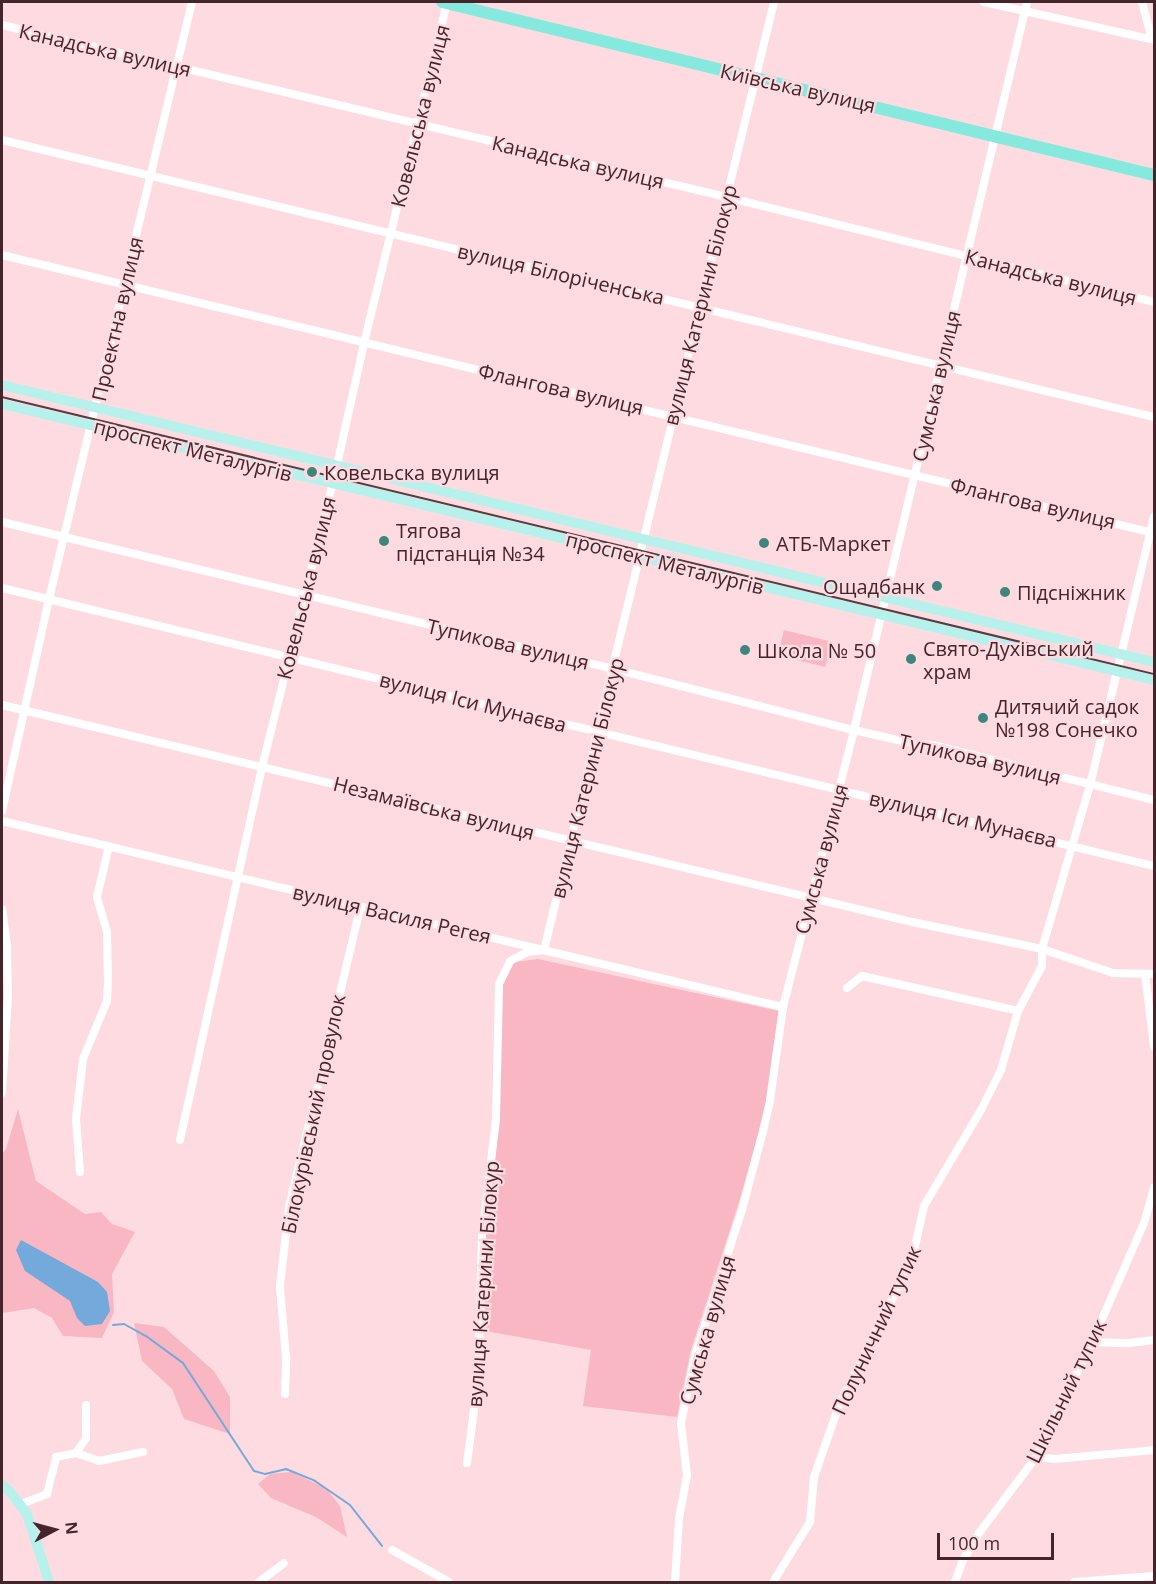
<!DOCTYPE html>
<html>
<head>
<meta charset="utf-8">
<style>
	body { margin:0 }
	#map { position:relative; width:1156px; height:1584px; overflow:hidden; background:#fedbe1; font-family:"Open Sans",sans-serif }
	div>[style] { position:absolute }
	[style*='--x'] { left:calc(var(--x)*1px); top:calc(var(--y)*1px); width:calc(var(--w)*1px); rotate:calc(var(--a)*1deg) }
	.green>* { inset:0; background:#f9b6c3; transform-origin:0 0 }
	.water>* { inset:0; background:#73aadb }
	.stream>* { height:2px; margin:-1px; padding:0 1px; transform-origin:1px; border-radius:1px; background:#73aadb }
	.minor>* { height:8px; margin:-4px; padding:0 4px; transform-origin:4px; border-radius:4px; background:#fff }
	.major>* { height:10px; margin:-5px; padding:0 5px; transform-origin:5px; border-radius:5px; background:#b6f2eb }
	.highway>* { height:12px; margin:-6px; padding:0 6px; transform-origin:6px; border-radius:6px; background:#86e9dd }
	.tram>* { height:1.5px; margin:-0.75px; padding:0 0.75px; transform-origin:0.75px; border-radius:0.75px; background:#5a3940 }
	.dots>* { width:16px; height:16px; translate:-50% -50%; box-sizing:border-box; border:3px solid #fedbe1; border-radius:50% }
	span { translate:-50% -50%; white-space:nowrap; text-align:center; line-height:1.15; -webkit-text-stroke:4.5px #fedbe1; paint-order:stroke }
	.street-label { font-size:20px; color:#45252c }
	.poi-label { font-size:20px; color:#45252c }
	.left { translate:0 -50%; text-align:left }
	.right { translate:-100% -50%; text-align:right }
	.frame { position:absolute; inset:0; border:3px solid #45252c; pointer-events:none }
	.north { position:absolute; left:24px; top:1500px; width:60px; height:60px; -webkit-text-stroke:4px #fedbe1; paint-order:stroke; rotate:84deg; font-size:16px; font-weight:700; line-height:24px; text-align:center; color:#45252c }
	.north::after { content:''; display:block; margin:auto; width:21px; height:27px; background:#45252c; clip-path:polygon(50% 0,100% 100%,50% 72%,0 100%) }
	.scale { position:absolute; left:937px; top:1533px; width:117px; height:27px; box-sizing:border-box; border:3px solid #45252c; border-top:0; padding-left:8px; font-size:18px; line-height:21px; white-space:nowrap; color:#45252c; -webkit-text-stroke:4px #fedbe1; paint-order:stroke }
</style>
</head>
<body>
<div id="map">
	<div class="green">
		<i style="left:784px;top:630px;width:49px;height:26px;rotate:14deg"></i>
		<i style="clip-path:polygon(538px 959px,779px 1011px,768px 1099px,739px 1202px,691px 1350px,677px 1417px,583px 1406px,591px 1350px,485px 1331px,486px 1226px,503px 978px,515px 962px)"></i>
		<i style="clip-path:polygon(18px 1109px,36px 1181px,85px 1214px,101px 1212px,112px 1224px,135px 1232px,112px 1274px,114px 1312px,102px 1338px,63px 1336px,52px 1318px,34px 1308px,2px 1313px,2px 1154px,6px 1149px)"></i>
		<i style="clip-path:polygon(134px 1323px,164px 1327px,214px 1371px,230px 1397px,230px 1434px,184px 1419px,172px 1389px,142px 1361px)"></i>
		<i style="clip-path:polygon(291px 1472px,326px 1488px,340px 1506px,347px 1537px,316px 1517px,271px 1498px,258px 1484px,270px 1474px)"></i>
	</div>
	<div class="water">
		<i style="clip-path:polygon(21px 1240px,98px 1282px,107px 1292px,110px 1311px,102px 1324px,85px 1326px,77px 1318px,70px 1301px,25px 1271px,16px 1250px)"></i>
	</div>
	<div class="stream">
		<i style="--x:113;--y:1325;--w:11;--a:-5"></i>
		<i style="--x:124;--y:1324;--w:25;--a:29"></i>
		<i style="--x:146;--y:1336;--w:46;--a:36.1"></i>
		<i style="--x:183;--y:1363;--w:129;--a:56.7"></i>
		<i style="--x:254;--y:1471;--w:11;--a:15"></i>
		<i style="--x:265;--y:1474;--w:22;--a:-13"></i>
		<i style="--x:286;--y:1469;--w:31;--a:22"></i>
		<i style="--x:315;--y:1481;--w:42;--a:34.4"></i>
		<i style="--x:350;--y:1505;--w:52;--a:52"></i>
	</div>
	<div class="minor">
		<i style="--x:984;--y:2;--w:174;--a:12.6"></i>
		<i style="--x:1142;--y:2;--w:38;--a:75"></i>
		<i style="--x:2;--y:25;--w:744;--a:13.36"></i>
		<i style="--x:726;--y:197;--w:441;--a:13.8"></i>
		<i style="--x:2;--y:140;--w:1185;--a:13.52"></i>
		<i style="--x:2;--y:255;--w:1185;--a:13.57"></i>
		<i style="--x:2;--y:522;--w:629;--a:13.51"></i>
		<i style="--x:614;--y:669;--w:248;--a:14.3"></i>
		<i style="--x:854;--y:730;--w:63;--a:12.9"></i>
		<i style="--x:915;--y:744;--w:18;--a:3"></i>
		<i style="--x:933;--y:745;--w:228;--a:14"></i>
		<i style="--x:2;--y:588;--w:1185;--a:13.57"></i>
		<i style="--x:2;--y:705;--w:936;--a:13.41"></i>
		<i style="--x:912;--y:922;--w:133;--a:11.7"></i>
		<i style="--x:1042;--y:949;--w:75;--a:18.7"></i>
		<i style="--x:1113;--y:973;--w:41;--a:1.4"></i>
		<i style="--x:2;--y:811;--w:217;--a:-77.5"></i>
		<i style="--x:49;--y:599;--w:614;--a:-76.53"></i>
		<i style="--x:2;--y:821;--w:803;--a:13.4"></i>
		<i style="--x:2;--y:909;--w:37;--a:82"></i>
		<i style="--x:7;--y:946;--w:51;--a:88.9"></i>
		<i style="--x:8;--y:997;--w:96;--a:93.6"></i>
		<i style="--x:1145;--y:974;--w:73;--a:82.9"></i>
		<i style="--x:847;--y:988;--w:19;--a:-39"></i>
		<i style="--x:862;--y:976;--w:160;--a:12.6"></i>
		<i style="--x:180;--y:1140;--w:382;--a:-77.6"></i>
		<i style="--x:262;--y:767;--w:293;--a:-76"></i>
		<i style="--x:333;--y:483;--w:143;--a:-77.5"></i>
		<i style="--x:364;--y:343;--w:350;--a:-76.3"></i>
		<i style="--x:80;--y:1172;--w:53;--a:-94.3"></i>
		<i style="--x:76;--y:1119;--w:60;--a:-83.3"></i>
		<i style="--x:83;--y:1059;--w:63;--a:-67.5"></i>
		<i style="--x:107;--y:1001;--w:17;--a:-87"></i>
		<i style="--x:108;--y:984;--w:52;--a:-91.1"></i>
		<i style="--x:107;--y:932;--w:36;--a:-106"></i>
		<i style="--x:97;--y:897;--w:52;--a:-76.8"></i>
		<i style="--x:1092;--y:1342;--w:37;--a:2"></i>
		<i style="--x:1129;--y:1343;--w:25;--a:-7"></i>
		<i style="--x:285;--y:1394;--w:36;--a:-88"></i>
		<i style="--x:286;--y:1358;--w:72;--a:-94.8"></i>
		<i style="--x:280;--y:1286;--w:80;--a:-83.5"></i>
		<i style="--x:289;--y:1207;--w:307;--a:-76.6"></i>
		<i style="--x:76;--y:1453;--w:24;--a:19"></i>
		<i style="--x:99;--y:1461;--w:45;--a:-11.6"></i>
		<i style="--x:1036;--y:1457;--w:18;--a:6"></i>
		<i style="--x:1054;--y:1459;--w:100;--a:-5.1"></i>
		<i style="--x:467;--y:1463;--w:84;--a:-82.5"></i>
		<i style="--x:478;--y:1380;--w:143;--a:-88.4"></i>
		<i style="--x:482;--y:1237;--w:118;--a:-83.2"></i>
		<i style="--x:496;--y:1120;--w:136;--a:-88.7"></i>
		<i style="--x:499;--y:984;--w:25;--a:-64"></i>
		<i style="--x:510;--y:961;--w:20;--a:-27"></i>
		<i style="--x:528;--y:952;--w:16;--a:-7"></i>
		<i style="--x:544;--y:950;--w:976;--a:-76.36"></i>
		<i style="--x:21;--y:1504;--w:28;--a:-21"></i>
		<i style="--x:47;--y:1494;--w:38;--a:-76"></i>
		<i style="--x:56;--y:1457;--w:20;--a:-11"></i>
		<i style="--x:76;--y:1453;--w:18;--a:-56"></i>
		<i style="--x:86;--y:1438;--w:33;--a:-90"></i>
		<i style="--x:392;--y:1550;--w:65;--a:29.3"></i>
		<i style="--x:259;--y:1582;--w:31;--a:-37"></i>
		<i style="--x:675;--y:1582;--w:63;--a:-86.4"></i>
		<i style="--x:679;--y:1519;--w:45;--a:-79.7"></i>
		<i style="--x:687;--y:1475;--w:52;--a:-96.6"></i>
		<i style="--x:681;--y:1423;--w:68;--a:-78.2"></i>
		<i style="--x:695;--y:1356;--w:153;--a:-72.2"></i>
		<i style="--x:742;--y:1210;--w:82;--a:-75.1"></i>
		<i style="--x:763;--y:1131;--w:32;--a:-77"></i>
		<i style="--x:770;--y:1100;--w:94;--a:-82"></i>
		<i style="--x:783;--y:1007;--w:286;--a:-75.6"></i>
		<i style="--x:854;--y:730;--w:748;--a:-76.63"></i>
		<i style="--x:773;--y:1582;--w:70;--a:-58.3"></i>
		<i style="--x:810;--y:1522;--w:45;--a:-84.9"></i>
		<i style="--x:814;--y:1477;--w:82;--a:-70.7"></i>
		<i style="--x:841;--y:1400;--w:157;--a:-63.1"></i>
		<i style="--x:912;--y:1260;--w:55;--a:-77.5"></i>
		<i style="--x:924;--y:1206;--w:112;--a:-59.3"></i>
		<i style="--x:981;--y:1110;--w:45;--a:-63.4"></i>
		<i style="--x:1001;--y:1070;--w:61;--a:-73.9"></i>
		<i style="--x:1018;--y:1011;--w:51;--a:-61.9"></i>
		<i style="--x:1042;--y:966;--w:17;--a:-90"></i>
		<i style="--x:1042;--y:949;--w:171;--a:-73.7"></i>
		<i style="--x:1090;--y:785;--w:276;--a:-76.6"></i>
		<i style="--x:955;--y:1582;--w:23;--a:-70"></i>
		<i style="--x:963;--y:1560;--w:31;--a:-59"></i>
		<i style="--x:979;--y:1533;--w:95;--a:-53.1"></i>
		<i style="--x:1036;--y:1457;--w:128;--a:-64"></i>
		<i style="--x:1092;--y:1342;--w:130;--a:-66.4"></i>
		<i style="--x:1144;--y:1223;--w:37;--a:-74"></i>
		<i style="--x:1074;--y:1582;--w:80;--a:-4.3"></i>
	</div>
	<div class="major">
		<i style="--x:2;--y:385;--w:1185;--a:13.52"></i>
		<i style="--x:2;--y:404;--w:1185;--a:13.47"></i>
		<i style="--x:2;--y:1485;--w:11;--a:41"></i>
		<i style="--x:10;--y:1492;--w:28;--a:52"></i>
		<i style="--x:27;--y:1514;--w:71;--a:72.1"></i>
	</div>
	<div class="highway">
		<i style="--x:442;--y:2;--w:733;--a:13.66"></i>
	</div>
	<div class="tram">
		<i style="--x:2;--y:397;--w:1185;--a:13.52"></i>
	</div>
	<div class="dots">
		<i style="left:312px;top:472px;background:#3e857d"></i>
		<i style="left:384px;top:541px;background:#3e857d"></i>
		<i style="left:764px;top:543px;background:#3e857d"></i>
		<i style="left:937px;top:586px;background:#3e857d"></i>
		<i style="left:1005px;top:592px;background:#3e857d"></i>
		<i style="left:745px;top:650px;background:#3e857d"></i>
		<i style="left:911px;top:659px;background:#3e857d"></i>
		<i style="left:983px;top:718px;background:#3e857d"></i>
	</div>
	<div class="street-label">
		<span style="left:105px;top:50px;rotate:13deg">Канадська вулиця</span>
		<span style="left:798px;top:88px;rotate:13deg">Київська вулиця</span>
		<span style="left:420px;top:116px;rotate:-76deg">Ковельська вулиця</span>
		<span style="left:578px;top:162px;rotate:13deg">Канадська вулиця</span>
		<span style="left:561px;top:274px;rotate:13deg">вулиця Білоріченська</span>
		<span style="left:1051px;top:277px;rotate:14deg">Канадська вулиця</span>
		<span style="left:700px;top:305px;rotate:-76deg">вулиця Катерини Білокур</span>
		<span style="left:117px;top:319px;rotate:-77deg">Проектна вулиця</span>
		<span style="left:936px;top:386px;rotate:-77deg">Сумська вулиця</span>
		<span style="left:561px;top:389px;rotate:13deg">Флангова вулиця</span>
		<span style="left:193px;top:450px;rotate:14deg">проспект Металургів</span>
		<span style="left:1033px;top:503px;rotate:13deg">Флангова вулиця</span>
		<span style="left:665px;top:563px;rotate:14deg">проспект Металургів</span>
		<span style="left:306px;top:588px;rotate:-76deg">Ковельська вулиця</span>
		<span style="left:508px;top:644px;rotate:13deg">Тупикова вулиця</span>
		<span style="left:473px;top:702px;rotate:14deg">вулиця Іси Мунаєва</span>
		<span style="left:980px;top:759px;rotate:13deg">Тупикова вулиця</span>
		<span style="left:587px;top:778px;rotate:-76deg">вулиця Катерини Білокур</span>
		<span style="left:434px;top:808px;rotate:14deg">Незамаївська вулиця</span>
		<span style="left:963px;top:819px;rotate:13deg">вулиця Іси Мунаєва</span>
		<span style="left:821px;top:859px;rotate:-75deg">Сумська вулиця</span>
		<span style="left:392px;top:914px;rotate:13deg">вулиця Василя Регея</span>
		<span style="left:313px;top:1114px;rotate:-78deg">Білокурівський провулок</span>
		<span style="left:483px;top:1284px;rotate:-86deg">вулиця Катерини Білокур</span>
		<span style="left:707px;top:1330px;rotate:-74deg">Сумська вулиця</span>
		<span style="left:876px;top:1330px;rotate:-65deg">Полуничний тупик</span>
		<span style="left:1066px;top:1391px;rotate:-64deg">Шкільний тупик</span>
	</div>
	<div class="poi-label">
		<span class="left" style="left:324px;top:472px">Ковельска вулиця</span>
		<span class="left" style="left:396px;top:542px">Тягова<br>пiдстанцiя №34</span>
		<span class="left" style="left:776px;top:543px">АТБ-Маркет</span>
		<span class="right" style="left:925px;top:586px">Ощадбанк</span>
		<span class="left" style="left:1017px;top:592px">Підсніжник</span>
		<span class="left" style="left:923px;top:660px">Свято-Духівський<br>храм</span>
		<span class="left" style="left:757px;top:650px">Школа № 50</span>
		<span class="left" style="left:995px;top:718px">Дитячий садок<br>№198 Сонечко</span>
	</div>
	<div class="frame"></div>
	<div class="north">N</div>
	<div class="scale">100 m</div>
</div>
</body>
</html>
